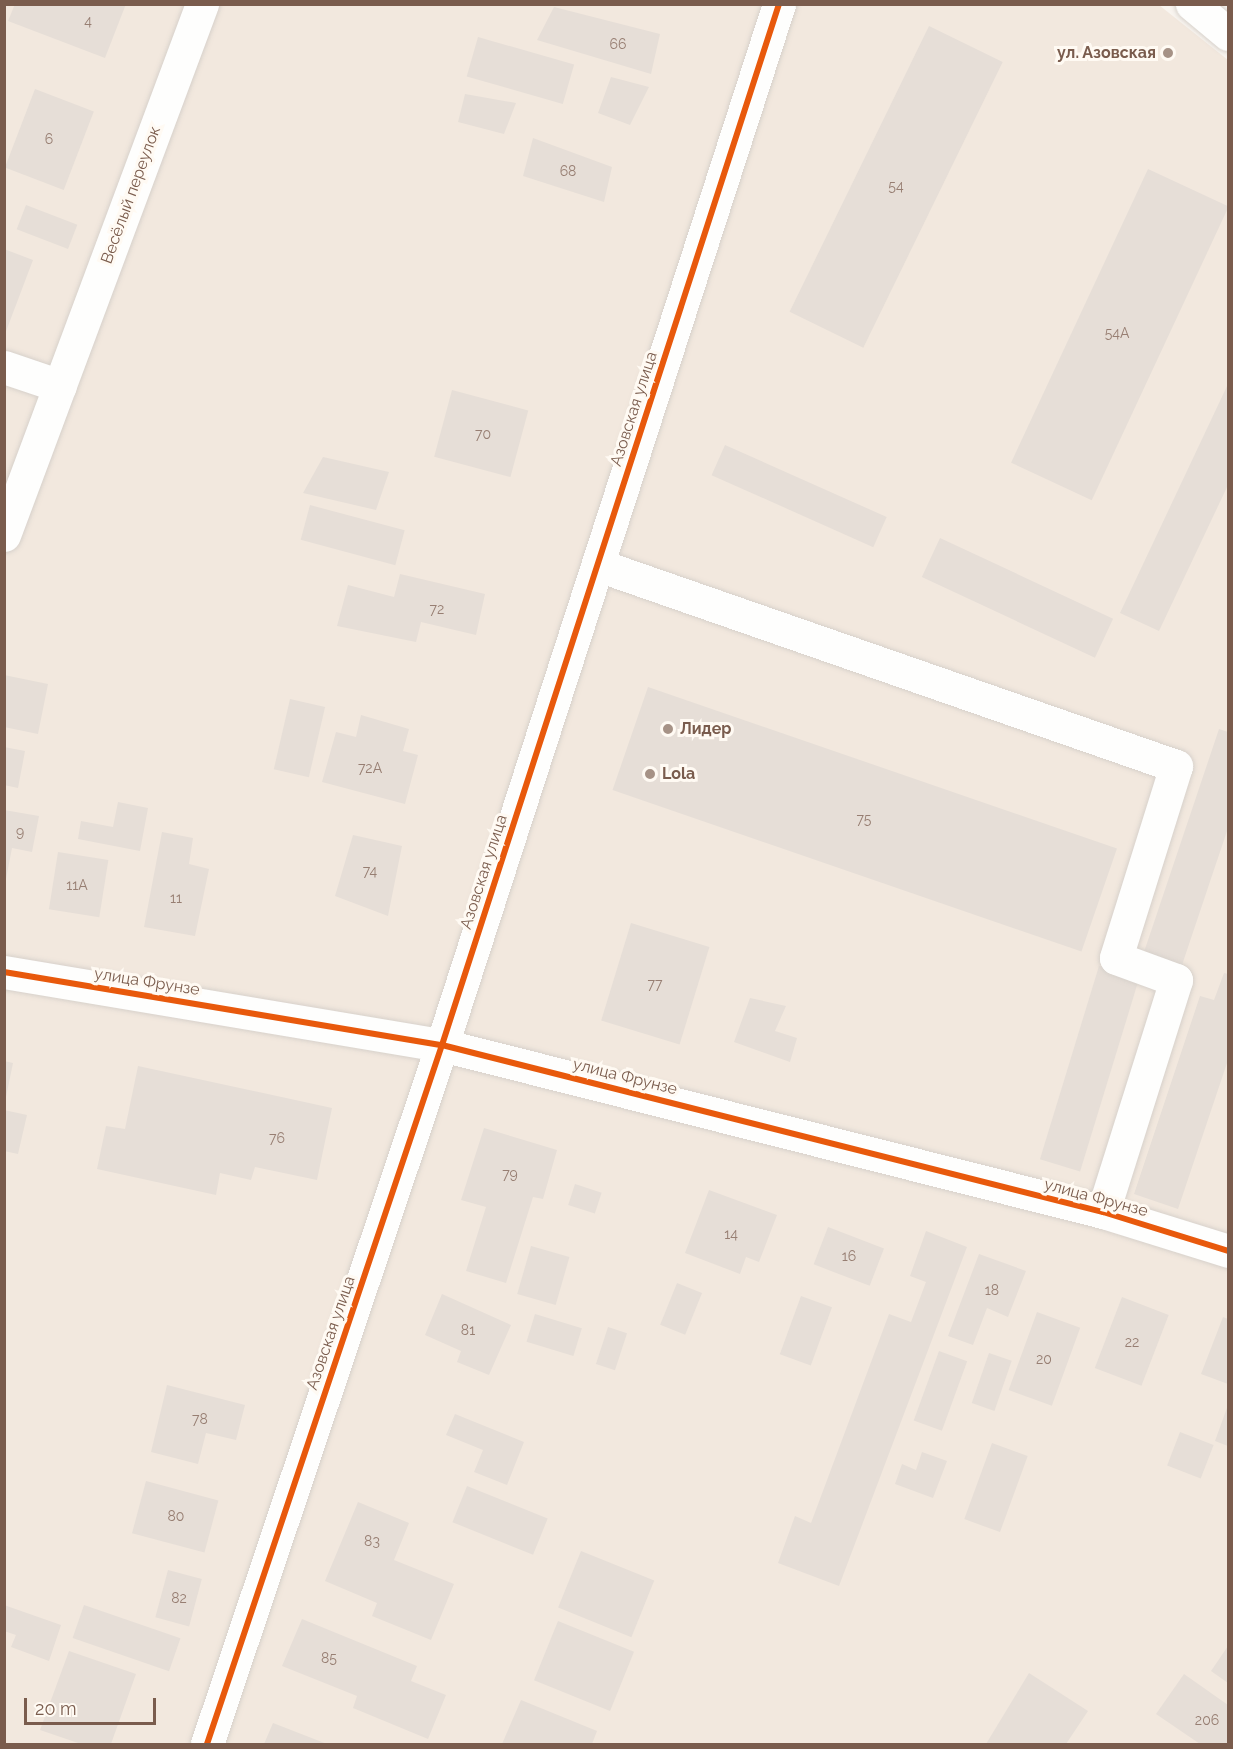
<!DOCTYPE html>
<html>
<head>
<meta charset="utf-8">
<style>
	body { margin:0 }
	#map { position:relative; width:1233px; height:1749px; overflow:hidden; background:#f9f5f0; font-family:Raleway,sans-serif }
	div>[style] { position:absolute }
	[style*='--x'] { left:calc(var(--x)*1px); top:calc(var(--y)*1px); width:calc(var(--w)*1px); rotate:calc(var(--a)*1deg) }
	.residential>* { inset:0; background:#f2e8de }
	.building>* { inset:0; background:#e6ded7; transform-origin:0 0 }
	.roads { filter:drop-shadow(0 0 2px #d7d1cb) drop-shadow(0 0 2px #d7d1cb) }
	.minor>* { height:33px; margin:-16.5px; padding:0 16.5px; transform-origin:16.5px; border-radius:16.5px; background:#fefefd }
	.cycleway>* { height:6px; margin:-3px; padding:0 3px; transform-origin:3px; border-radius:3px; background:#e8590c }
	.dots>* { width:16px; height:16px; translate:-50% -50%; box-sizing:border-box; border:3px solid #fffaf3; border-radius:50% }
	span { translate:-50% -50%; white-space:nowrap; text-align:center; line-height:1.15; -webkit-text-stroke:6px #fffaf3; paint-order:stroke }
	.number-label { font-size:14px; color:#977e72 }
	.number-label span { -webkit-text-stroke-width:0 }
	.poi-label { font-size:16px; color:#7a5c4d; font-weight:700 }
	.right { translate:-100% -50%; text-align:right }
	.left { translate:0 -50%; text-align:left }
	.street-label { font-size:16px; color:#7a5c4d }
	.frame { position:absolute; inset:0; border:6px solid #7a5c4d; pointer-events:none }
	.scale { position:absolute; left:24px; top:1698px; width:132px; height:27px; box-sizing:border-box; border:3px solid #7a5c4d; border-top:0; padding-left:8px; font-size:18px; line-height:21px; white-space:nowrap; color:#7a5c4d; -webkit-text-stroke:4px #fffaf3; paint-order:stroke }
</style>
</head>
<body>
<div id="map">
	<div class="residential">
		<i style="clip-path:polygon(5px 5px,1159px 5px,1228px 60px,1228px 1744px,5px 1744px)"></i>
	</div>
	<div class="building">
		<i style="clip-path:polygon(15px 4px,126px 4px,105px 58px,8px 21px)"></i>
		<i style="clip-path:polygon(554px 7px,660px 34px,651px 74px,537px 40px)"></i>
		<i style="left:929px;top:26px;width:82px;height:318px;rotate:26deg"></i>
		<i style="left:478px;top:37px;width:100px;height:41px;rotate:16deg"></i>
		<i style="clip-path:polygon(611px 77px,649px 87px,630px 125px,598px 113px)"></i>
		<i style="left:35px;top:89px;width:63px;height:84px;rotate:21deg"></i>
		<i style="clip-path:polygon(465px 94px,516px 103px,504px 134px,458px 122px)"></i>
		<i style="clip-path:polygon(533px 138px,612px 167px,604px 202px,523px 176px)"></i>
		<i style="left:1148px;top:169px;width:89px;height:324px;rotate:25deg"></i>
		<i style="left:26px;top:205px;width:55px;height:26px;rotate:21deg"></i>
		<i style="clip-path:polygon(4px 249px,33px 260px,5px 334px,4px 334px)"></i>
		<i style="clip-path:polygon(1228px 384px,1228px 485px,1159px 631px,1120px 613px)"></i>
		<i style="left:452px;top:390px;width:79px;height:69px;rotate:15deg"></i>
		<i style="left:725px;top:445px;width:177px;height:33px;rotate:24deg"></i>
		<i style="clip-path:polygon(323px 457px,389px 472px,376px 510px,303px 493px)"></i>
		<i style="left:310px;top:505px;width:98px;height:36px;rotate:15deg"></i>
		<i style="left:940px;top:538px;width:191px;height:43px;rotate:25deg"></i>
		<i style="clip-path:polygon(400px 574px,485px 594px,476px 635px,421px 622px,416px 642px,337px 626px,348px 585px,394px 597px)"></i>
		<i style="clip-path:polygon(4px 675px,48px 684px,38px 734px,4px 727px)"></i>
		<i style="left:648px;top:687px;width:496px;height:109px;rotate:19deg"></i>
		<i style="left:290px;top:699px;width:36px;height:72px;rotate:13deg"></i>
		<i style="clip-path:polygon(361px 715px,409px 729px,403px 751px,418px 755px,405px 804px,322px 782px,336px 732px,356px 737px)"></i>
		<i style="clip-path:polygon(1219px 729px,1228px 732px,1228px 828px,1180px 971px,1142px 958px)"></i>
		<i style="clip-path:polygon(4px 747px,25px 751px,18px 788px,4px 785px)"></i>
		<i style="clip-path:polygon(118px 802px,148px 808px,140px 851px,78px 839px,81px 821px,113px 827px)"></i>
		<i style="clip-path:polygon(4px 810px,39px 816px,32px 852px,12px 848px,6px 879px)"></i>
		<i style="clip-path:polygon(162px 832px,193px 838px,189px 864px,209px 869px,195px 936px,144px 927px)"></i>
		<i style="clip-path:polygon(353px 835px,402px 846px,388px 916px,335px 896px)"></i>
		<i style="left:58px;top:852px;width:51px;height:58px;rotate:9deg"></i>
		<i style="left:631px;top:923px;width:82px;height:102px;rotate:17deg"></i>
		<i style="left:1099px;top:966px;width:42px;height:202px;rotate:17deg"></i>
		<i style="clip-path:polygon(1224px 973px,1228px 974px,1228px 1060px,1178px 1209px,1134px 1194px,1200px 996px,1214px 1000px)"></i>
		<i style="clip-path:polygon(750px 998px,786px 1006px,775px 1031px,797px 1038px,790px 1062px,734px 1042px)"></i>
		<i style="clip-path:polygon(4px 1061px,13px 1063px,6px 1097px,4px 1097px)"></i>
		<i style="clip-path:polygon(138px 1066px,332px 1108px,317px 1180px,255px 1167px,251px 1180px,220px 1173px,216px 1195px,97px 1169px,106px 1126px,125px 1129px)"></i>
		<i style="clip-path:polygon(4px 1110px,27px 1115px,18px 1154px,4px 1151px)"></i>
		<i style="clip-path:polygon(484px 1128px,557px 1150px,543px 1199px,533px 1197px,506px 1283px,466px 1271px,486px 1207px,461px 1200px)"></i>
		<i style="left:575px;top:1184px;width:28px;height:22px;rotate:18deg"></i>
		<i style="clip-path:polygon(709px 1190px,777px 1215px,759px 1262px,746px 1257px,740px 1274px,685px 1253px)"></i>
		<i style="left:828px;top:1227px;width:60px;height:40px;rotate:21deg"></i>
		<i style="clip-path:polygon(926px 1231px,967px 1247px,839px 1586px,778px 1563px,795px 1516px,811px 1523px,889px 1314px,911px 1322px,926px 1282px,910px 1276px)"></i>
		<i style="left:531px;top:1246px;width:40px;height:50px;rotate:16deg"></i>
		<i style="clip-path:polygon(979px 1254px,1026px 1271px,1008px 1317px,987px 1308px,973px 1345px,948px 1336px)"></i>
		<i style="left:677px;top:1283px;width:27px;height:45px;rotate:22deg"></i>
		<i style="clip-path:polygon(442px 1294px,511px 1325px,489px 1375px,457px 1362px,461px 1351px,425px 1335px)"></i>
		<i style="left:801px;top:1296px;width:33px;height:62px;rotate:20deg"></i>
		<i style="left:1122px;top:1297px;width:50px;height:76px;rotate:21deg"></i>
		<i style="left:1037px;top:1312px;width:46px;height:83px;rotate:20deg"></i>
		<i style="left:535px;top:1314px;width:49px;height:29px;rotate:17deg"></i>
		<i style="clip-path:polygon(1223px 1317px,1228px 1319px,1228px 1384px,1201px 1374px)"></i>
		<i style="left:608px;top:1327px;width:20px;height:39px;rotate:18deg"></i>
		<i style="left:939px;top:1351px;width:30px;height:74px;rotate:20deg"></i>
		<i style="left:989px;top:1353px;width:24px;height:53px;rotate:19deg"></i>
		<i style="clip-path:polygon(167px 1385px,245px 1405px,236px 1440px,206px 1433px,198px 1464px,151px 1452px)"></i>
		<i style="clip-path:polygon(1228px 1405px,1228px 1446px,1215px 1441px)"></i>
		<i style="clip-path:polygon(455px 1414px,524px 1442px,507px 1485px,474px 1472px,483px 1450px,446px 1435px)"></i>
		<i style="left:1180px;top:1432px;width:36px;height:36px;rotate:21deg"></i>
		<i style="left:992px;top:1443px;width:38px;height:81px;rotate:20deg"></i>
		<i style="clip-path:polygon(922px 1452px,947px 1461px,933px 1498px,895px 1484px,902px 1464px,916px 1470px)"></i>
		<i style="left:146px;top:1481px;width:75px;height:54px;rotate:15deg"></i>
		<i style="left:467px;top:1486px;width:87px;height:39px;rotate:22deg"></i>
		<i style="clip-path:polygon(358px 1502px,409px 1523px,394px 1560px,454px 1584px,431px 1640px,372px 1616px,377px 1603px,325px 1581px)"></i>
		<i style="left:581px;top:1551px;width:79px;height:61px;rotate:22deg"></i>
		<i style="left:168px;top:1570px;width:35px;height:49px;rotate:15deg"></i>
		<i style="clip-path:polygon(4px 1605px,61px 1625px,49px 1661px,11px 1647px,16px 1635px,4px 1631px)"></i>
		<i style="left:84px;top:1605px;width:102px;height:35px;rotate:19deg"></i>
		<i style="clip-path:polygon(302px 1619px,417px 1666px,411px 1681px,446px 1695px,428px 1739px,353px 1708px,357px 1696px,282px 1666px)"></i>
		<i style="left:558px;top:1621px;width:82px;height:64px;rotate:22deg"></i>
		<i style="clip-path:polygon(1228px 1646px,1228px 1683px,1211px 1671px)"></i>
		<i style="clip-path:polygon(69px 1651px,136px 1674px,111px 1744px,81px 1744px,40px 1730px)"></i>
		<i style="clip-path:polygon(1029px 1673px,1088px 1711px,1066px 1744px,986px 1744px)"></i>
		<i style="clip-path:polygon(1184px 1674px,1228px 1705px,1228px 1744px,1200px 1744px,1156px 1714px)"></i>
		<i style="clip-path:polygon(521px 1700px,597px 1731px,592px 1744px,502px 1744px)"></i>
		<i style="clip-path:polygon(273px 1723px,327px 1744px,264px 1744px)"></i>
	</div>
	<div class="roads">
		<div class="minor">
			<i style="--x:1192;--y:4;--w:47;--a:39.8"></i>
			<i style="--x:4;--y:367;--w:59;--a:18.7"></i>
			<i style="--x:4;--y:535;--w:567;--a:-69.55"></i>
			<i style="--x:598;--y:565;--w:612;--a:19.18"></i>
			<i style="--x:1176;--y:766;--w:201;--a:107.4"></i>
			<i style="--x:1116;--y:958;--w:64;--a:20.1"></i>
			<i style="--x:1176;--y:980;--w:243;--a:107.5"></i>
			<i style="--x:4;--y:972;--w:444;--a:9.5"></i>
			<i style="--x:442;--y:1045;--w:682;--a:14.18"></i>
			<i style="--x:1103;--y:1212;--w:131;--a:17.3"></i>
			<i style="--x:207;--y:1744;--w:737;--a:-71.42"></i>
			<i style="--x:442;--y:1045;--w:1094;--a:-72.06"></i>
		</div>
	</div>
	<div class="cycleway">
		<i style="--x:4;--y:972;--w:444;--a:9.5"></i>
		<i style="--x:442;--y:1045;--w:682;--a:14.18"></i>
		<i style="--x:1103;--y:1212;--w:131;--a:17.3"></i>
		<i style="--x:207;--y:1744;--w:737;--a:-71.42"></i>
		<i style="--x:442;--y:1045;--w:1094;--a:-72.06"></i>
	</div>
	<div class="dots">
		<i style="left:1168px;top:53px;background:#a69286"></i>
		<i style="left:668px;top:729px;background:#a69286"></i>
		<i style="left:650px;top:774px;background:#a69286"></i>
	</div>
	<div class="number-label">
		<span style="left:88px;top:21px">4</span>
		<span style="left:618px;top:44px">66</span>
		<span style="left:49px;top:139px">6</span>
		<span style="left:568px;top:171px">68</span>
		<span style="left:896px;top:186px">54</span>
		<span style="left:1117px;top:333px">54А</span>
		<span style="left:483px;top:434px">70</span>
		<span style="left:437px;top:609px">72</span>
		<span style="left:370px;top:768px">72А</span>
		<span style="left:864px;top:819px">75</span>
		<span style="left:20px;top:832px">9</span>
		<span style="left:370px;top:871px">74</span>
		<span style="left:77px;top:885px">11А</span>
		<span style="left:176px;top:898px">11</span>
		<span style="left:655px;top:984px">77</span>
		<span style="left:277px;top:1138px">76</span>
		<span style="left:510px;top:1174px">79</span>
		<span style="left:731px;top:1234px">14</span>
		<span style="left:849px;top:1256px">16</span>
		<span style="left:992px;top:1290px">18</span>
		<span style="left:468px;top:1330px">81</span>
		<span style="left:1132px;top:1342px">22</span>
		<span style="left:1044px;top:1359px">20</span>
		<span style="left:200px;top:1419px">78</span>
		<span style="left:176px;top:1516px">80</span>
		<span style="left:372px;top:1541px">83</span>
		<span style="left:179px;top:1598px">82</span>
		<span style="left:329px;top:1658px">85</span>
		<span style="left:1207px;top:1720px">206</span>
	</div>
	<div class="poi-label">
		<span class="right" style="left:1156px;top:53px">ул. Азовская</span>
		<span class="left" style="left:680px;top:729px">Лидер</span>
		<span class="left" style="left:662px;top:774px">Lola</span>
	</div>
	<div class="street-label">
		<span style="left:131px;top:195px;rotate:-70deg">Весёлый переулок</span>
		<span style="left:634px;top:409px;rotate:-72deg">Азовская улица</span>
		<span style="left:484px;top:872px;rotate:-72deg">Азовская улица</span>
		<span style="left:147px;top:982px;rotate:9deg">улица Фрунзе</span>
		<span style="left:625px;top:1077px;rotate:14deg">улица Фрунзе</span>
		<span style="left:1096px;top:1198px;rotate:15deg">улица Фрунзе</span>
		<span style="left:331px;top:1333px;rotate:-71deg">Азовская улица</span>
	</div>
	<div class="frame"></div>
	<div class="scale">20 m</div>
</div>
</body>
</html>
